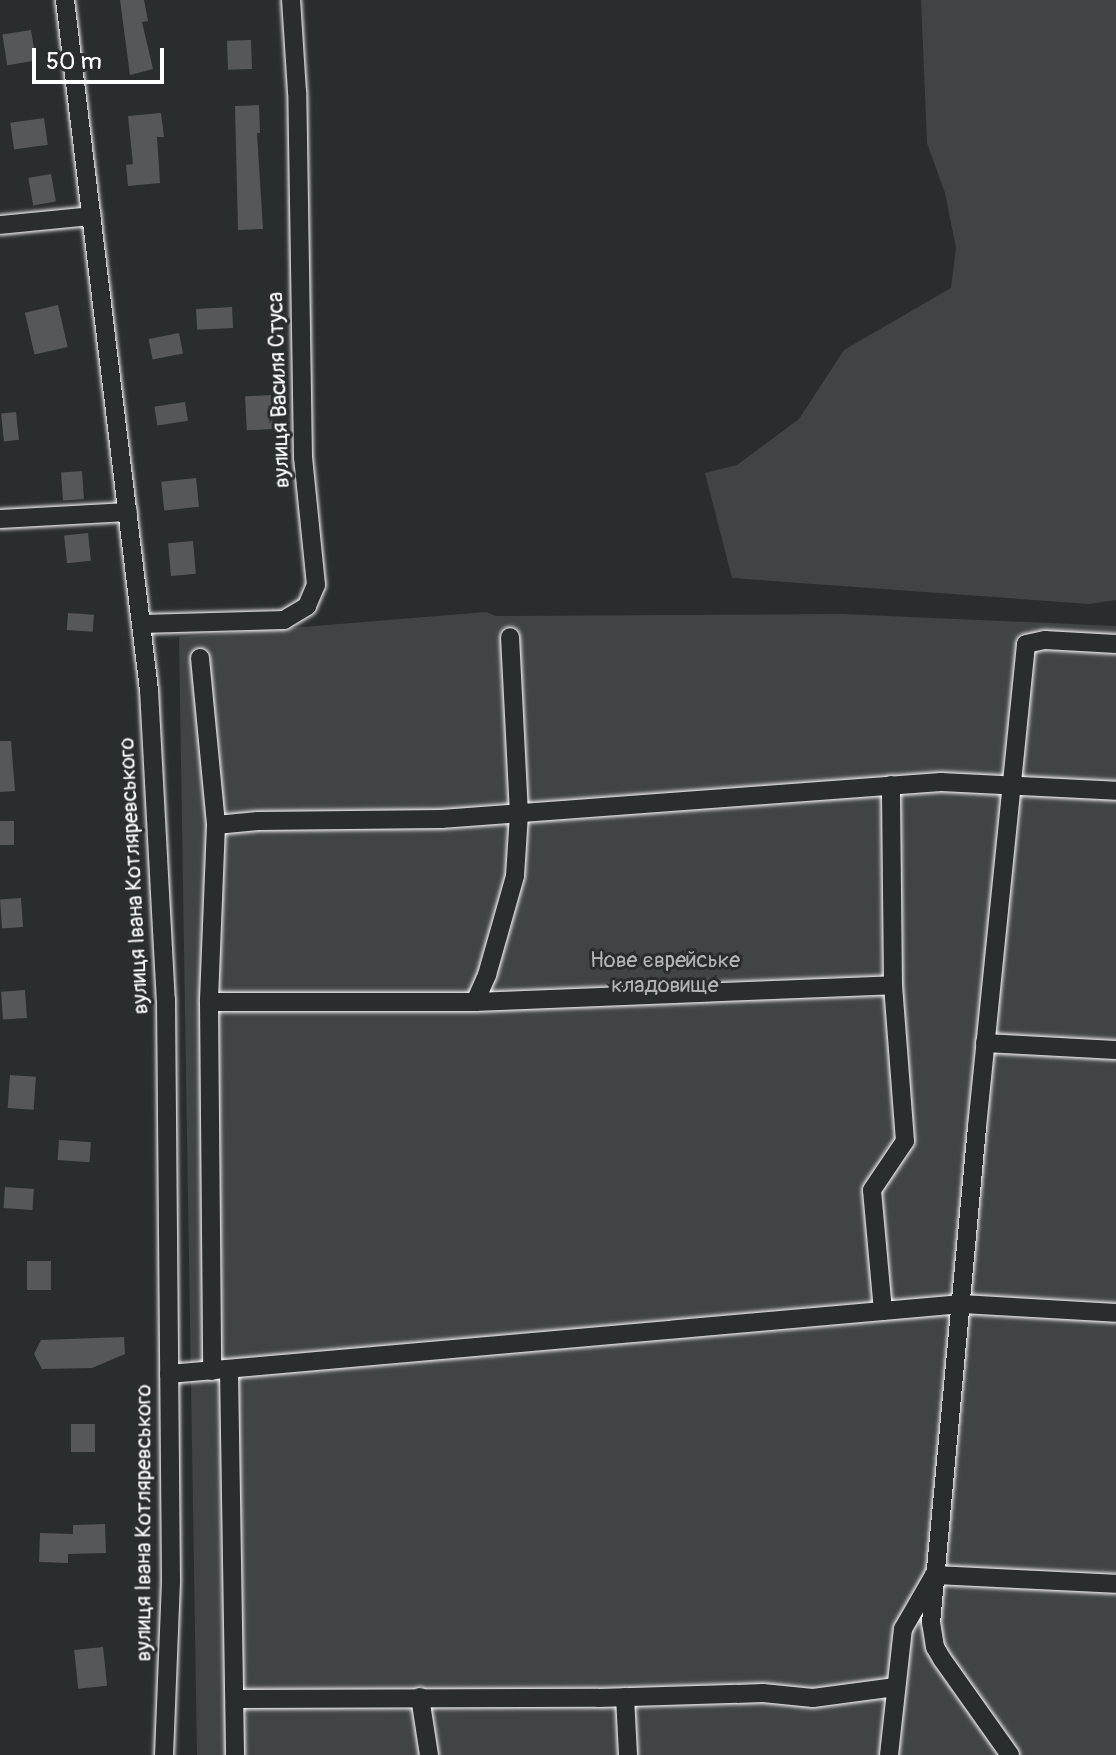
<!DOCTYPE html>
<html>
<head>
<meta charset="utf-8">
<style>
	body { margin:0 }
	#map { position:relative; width:1116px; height:1755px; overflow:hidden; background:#2a2d2e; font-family:Pangolin,sans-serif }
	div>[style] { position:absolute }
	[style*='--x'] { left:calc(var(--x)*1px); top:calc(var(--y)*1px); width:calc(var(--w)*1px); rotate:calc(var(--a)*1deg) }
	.green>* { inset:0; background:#414445 }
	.building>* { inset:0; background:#555758; transform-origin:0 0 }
	.roads { filter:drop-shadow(0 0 2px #fff) drop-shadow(0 0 2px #fff) }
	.minor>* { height:18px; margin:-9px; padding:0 9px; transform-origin:9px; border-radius:9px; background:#2a2d2e }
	span { translate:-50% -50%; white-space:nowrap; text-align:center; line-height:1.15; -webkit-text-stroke:6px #2a2d2e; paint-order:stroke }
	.street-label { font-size:22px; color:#fff }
	.park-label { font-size:22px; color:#b3b4b5 }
	.scale { position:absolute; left:32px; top:48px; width:132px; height:36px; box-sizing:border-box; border:4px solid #fff; border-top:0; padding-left:10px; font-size:24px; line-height:28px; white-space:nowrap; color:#fff; -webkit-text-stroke:6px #2a2d2e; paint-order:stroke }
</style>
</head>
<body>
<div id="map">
	<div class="green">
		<i style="clip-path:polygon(921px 0,1116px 0,1116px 600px,1089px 604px,732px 578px,705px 473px,737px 465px,799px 419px,844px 350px,951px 288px,956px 248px,945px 193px,927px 143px)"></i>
		<i style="clip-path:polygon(486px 612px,496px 616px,843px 614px,1116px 626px,1116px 1755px,197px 1755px,179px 637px)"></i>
	</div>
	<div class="building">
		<i style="clip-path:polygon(120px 0,144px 0,148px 21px,142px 22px,153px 69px,130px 75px)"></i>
		<i style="left:31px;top:30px;width:31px;height:29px;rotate:81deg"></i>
		<i style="left:251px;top:40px;width:29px;height:24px;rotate:88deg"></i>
		<i style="clip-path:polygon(259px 105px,260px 133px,257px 133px,263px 229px,238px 230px,235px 106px)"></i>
		<i style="clip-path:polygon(161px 113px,164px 137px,157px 137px,160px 183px,128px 186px,126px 165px,133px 164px,128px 116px)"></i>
		<i style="left:44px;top:118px;width:27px;height:34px;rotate:82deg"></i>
		<i style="left:51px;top:174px;width:28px;height:23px;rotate:80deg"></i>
		<i style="left:58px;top:305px;width:43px;height:34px;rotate:77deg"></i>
		<i style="left:232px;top:307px;width:21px;height:36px;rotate:87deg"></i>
		<i style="left:179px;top:333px;width:21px;height:31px;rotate:79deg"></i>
		<i style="left:271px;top:395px;width:34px;height:26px;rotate:87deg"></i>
		<i style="left:185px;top:402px;width:19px;height:31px;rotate:81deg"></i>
		<i style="left:16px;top:412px;width:28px;height:15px;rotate:84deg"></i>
		<i style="left:82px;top:471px;width:28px;height:21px;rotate:86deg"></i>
		<i style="left:196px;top:478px;width:29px;height:35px;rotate:84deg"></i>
		<i style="left:88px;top:533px;width:28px;height:24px;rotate:84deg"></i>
		<i style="left:193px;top:541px;width:33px;height:25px;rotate:85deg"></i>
		<i style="left:68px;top:613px;width:26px;height:17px;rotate:4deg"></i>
		<i style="clip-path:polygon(0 741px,11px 741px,15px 791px,0 792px)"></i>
		<i style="left:0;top:821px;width:14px;height:24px"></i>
		<i style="left:21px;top:898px;width:29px;height:21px;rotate:86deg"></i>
		<i style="left:25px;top:990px;width:28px;height:24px;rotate:86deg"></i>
		<i style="left:10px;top:1075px;width:26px;height:33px;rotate:4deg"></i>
		<i style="left:59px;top:1140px;width:32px;height:20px;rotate:4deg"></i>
		<i style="left:5px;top:1187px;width:29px;height:21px;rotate:4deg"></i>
		<i style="left:27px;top:1261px;width:24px;height:29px"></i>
		<i style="clip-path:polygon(124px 1337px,125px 1354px,92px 1368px,42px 1369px,34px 1354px,41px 1340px)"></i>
		<i style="left:71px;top:1424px;width:24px;height:28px"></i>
		<i style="clip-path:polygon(105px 1524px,106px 1553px,68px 1554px,68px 1563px,39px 1562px,40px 1533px,73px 1534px,73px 1525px)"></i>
		<i style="left:103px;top:1647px;width:39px;height:29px;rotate:84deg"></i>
	</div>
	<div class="roads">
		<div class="minor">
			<i style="--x:65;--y:0;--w:695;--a:83.06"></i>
			<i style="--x:149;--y:690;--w:309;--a:86.9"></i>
			<i style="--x:166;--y:999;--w:582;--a:89.51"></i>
			<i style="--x:171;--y:1581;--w:174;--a:92.3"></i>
			<i style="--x:0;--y:225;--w:92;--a:-5.6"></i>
			<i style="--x:0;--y:519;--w:128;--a:-3.1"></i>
			<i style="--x:141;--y:624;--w:143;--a:-1.6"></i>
			<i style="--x:284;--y:620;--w:27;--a:-31"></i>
			<i style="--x:307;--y:606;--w:23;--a:-67"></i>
			<i style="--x:316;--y:585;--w:129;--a:-95.8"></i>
			<i style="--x:303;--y:457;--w:365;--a:-90.9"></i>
			<i style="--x:297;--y:92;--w:92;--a:-93.7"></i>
			<i style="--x:200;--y:658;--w:168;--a:84.5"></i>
			<i style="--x:216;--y:825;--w:177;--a:92.3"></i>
			<i style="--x:209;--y:1002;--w:369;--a:89.5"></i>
			<i style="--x:216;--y:825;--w:42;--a:-5.4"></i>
			<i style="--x:258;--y:821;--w:183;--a:-0.6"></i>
			<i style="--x:441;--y:819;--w:501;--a:-4.23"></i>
			<i style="--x:941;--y:782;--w:175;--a:2.9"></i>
			<i style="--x:209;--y:1002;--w:266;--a:0"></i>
			<i style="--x:475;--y:1002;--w:418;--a:-2.3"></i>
			<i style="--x:475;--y:1002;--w:30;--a:-66"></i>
			<i style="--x:487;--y:975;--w:103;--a:-74.2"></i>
			<i style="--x:515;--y:876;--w:62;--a:-86.3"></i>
			<i style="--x:519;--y:814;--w:177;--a:-92.9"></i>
			<i style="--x:985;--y:1043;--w:131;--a:3.1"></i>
			<i style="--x:883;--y:1311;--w:121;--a:-95.2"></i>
			<i style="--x:872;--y:1190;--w:59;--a:-56"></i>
			<i style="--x:905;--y:1141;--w:156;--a:-94.4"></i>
			<i style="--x:893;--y:985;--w:200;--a:-90.6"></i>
			<i style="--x:229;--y:1370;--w:385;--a:89.1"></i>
			<i style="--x:169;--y:1374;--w:796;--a:-5.04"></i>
			<i style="--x:962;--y:1304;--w:154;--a:3.3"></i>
			<i style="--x:420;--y:1697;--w:59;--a:81.2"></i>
			<i style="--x:625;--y:1697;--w:58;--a:87"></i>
			<i style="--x:236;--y:1699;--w:362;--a:-0.2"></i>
			<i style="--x:598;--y:1698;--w:165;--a:-1.7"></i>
			<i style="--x:763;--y:1693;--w:50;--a:5.7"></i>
			<i style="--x:813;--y:1698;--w:83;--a:-7.6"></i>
			<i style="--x:889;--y:1755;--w:127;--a:-83.7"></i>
			<i style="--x:903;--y:1629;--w:62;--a:-60.1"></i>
			<i style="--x:934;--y:1575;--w:182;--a:2.8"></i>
			<i style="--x:1010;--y:1755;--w:118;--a:-125.3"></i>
			<i style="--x:942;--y:1659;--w:14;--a:-120"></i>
			<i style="--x:935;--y:1647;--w:24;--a:-99"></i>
			<i style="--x:931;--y:1623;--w:498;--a:-84.7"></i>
			<i style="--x:977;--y:1127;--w:485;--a:-84.2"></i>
			<i style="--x:1026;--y:644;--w:19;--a:-12"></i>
			<i style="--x:1045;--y:640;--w:71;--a:3.2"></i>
		</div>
	</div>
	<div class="street-label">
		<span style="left:279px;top:390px;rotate:-92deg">вулиця Василя Стуса</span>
		<span style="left:134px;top:876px;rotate:-93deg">вулиця Івана Котляревського</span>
		<span style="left:144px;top:1523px;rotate:-90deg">вулиця Івана Котляревського</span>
	</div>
	<div class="park-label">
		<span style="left:665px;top:973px">Нове єврейське<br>кладовище</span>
	</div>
	<div class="scale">50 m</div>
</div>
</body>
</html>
